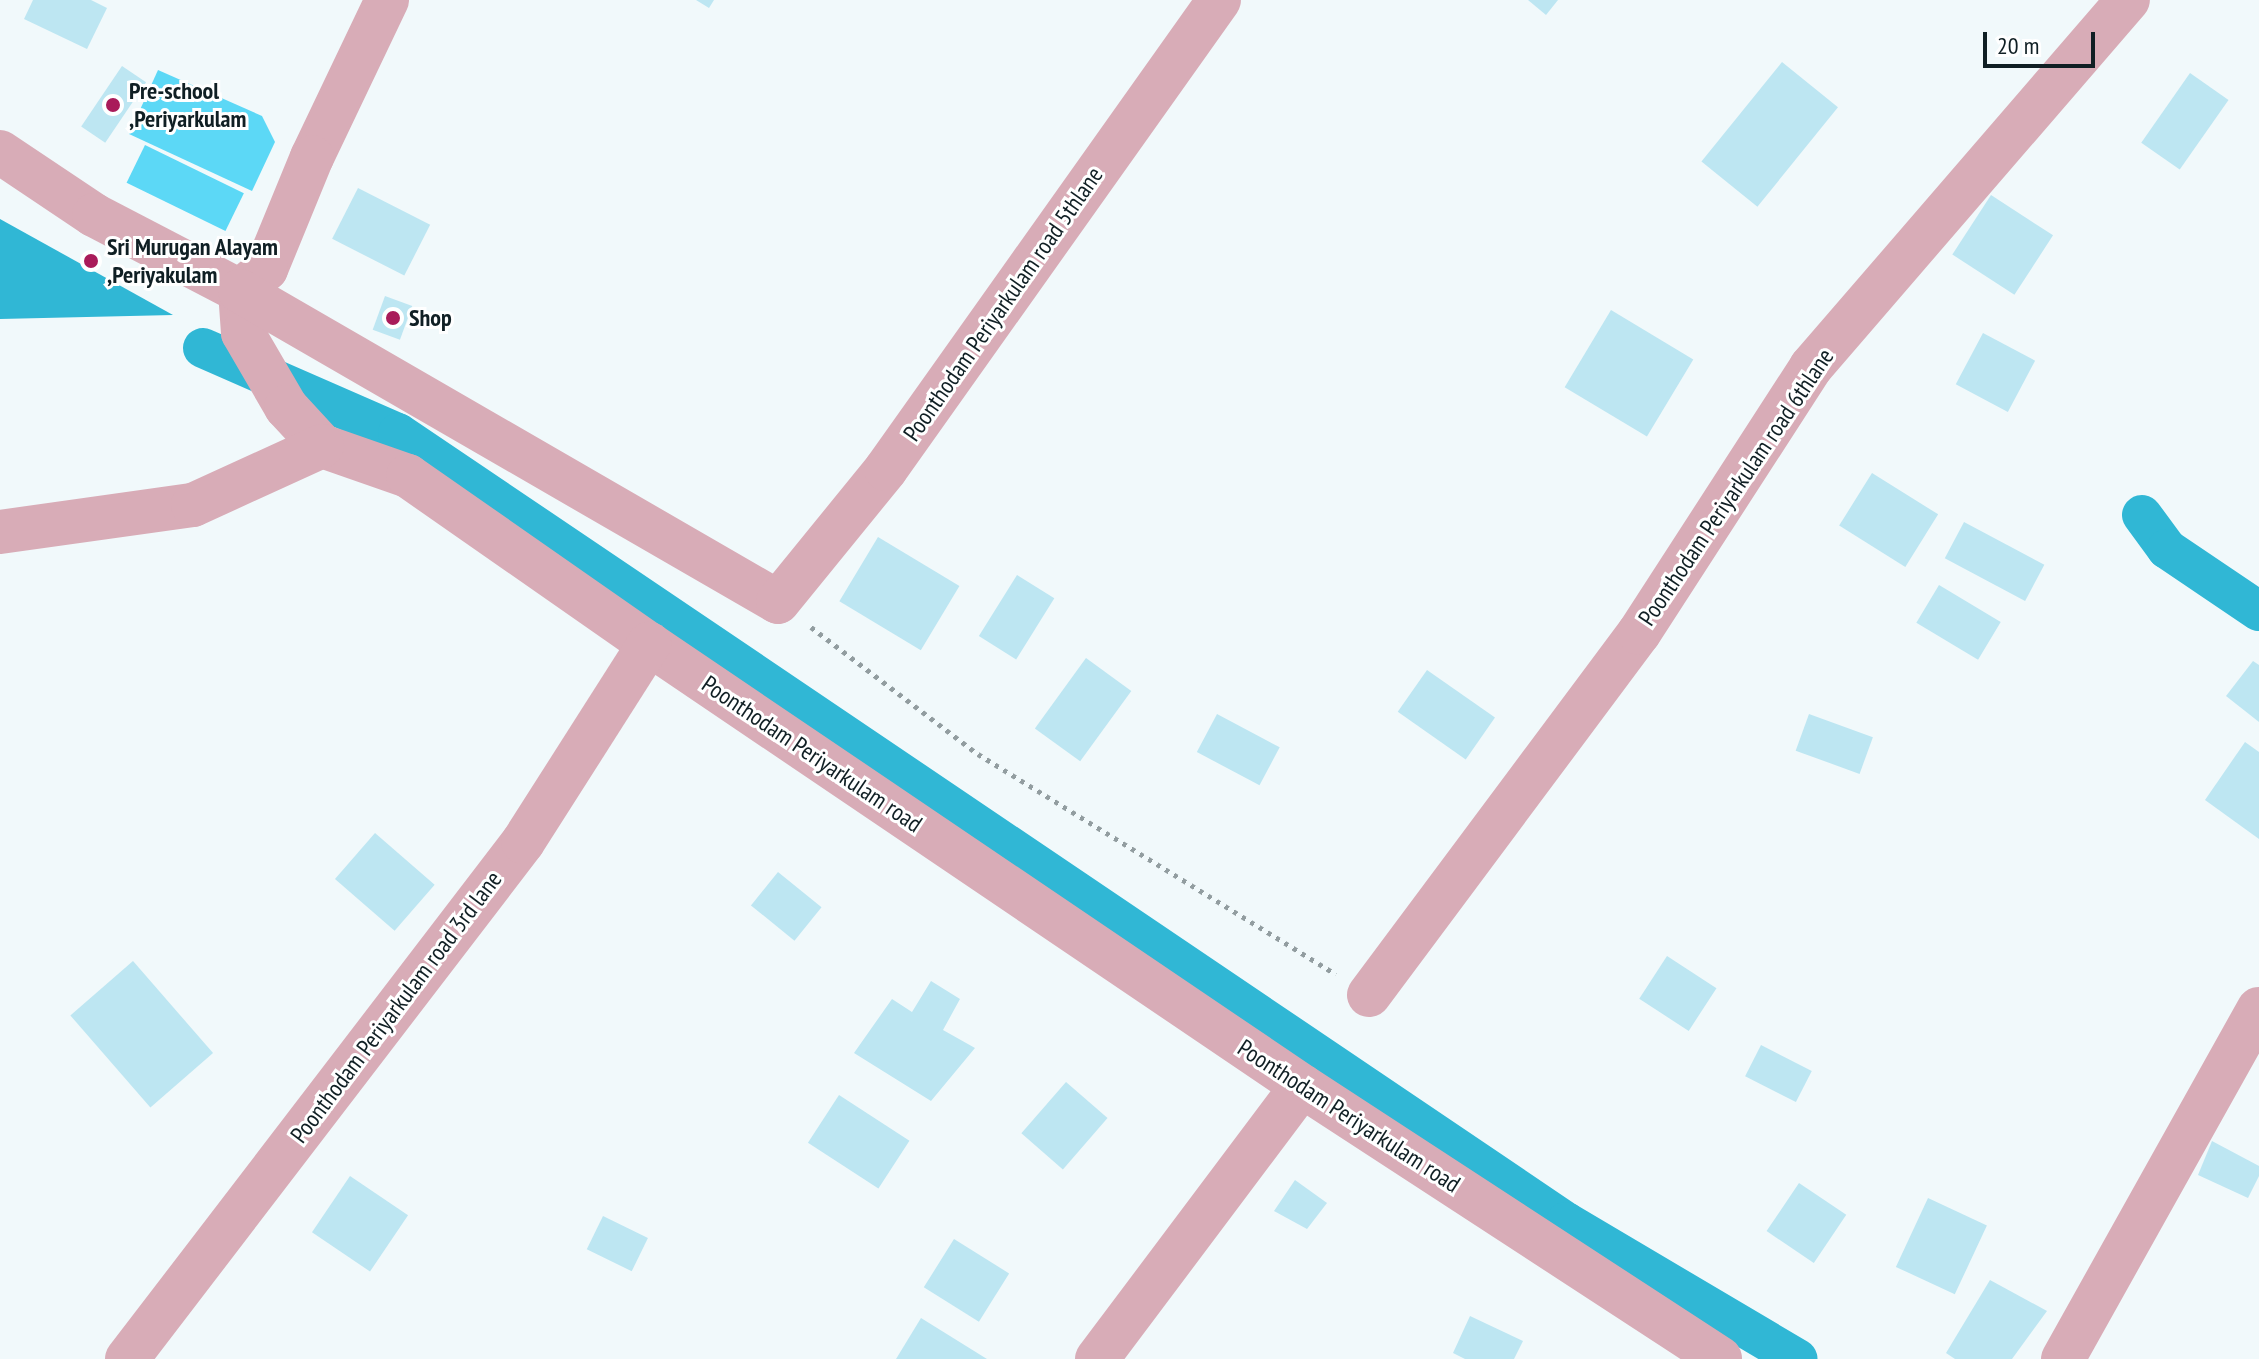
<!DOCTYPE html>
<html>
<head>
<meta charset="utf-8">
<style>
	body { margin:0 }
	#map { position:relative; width:2259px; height:1359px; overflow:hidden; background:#f1f9fb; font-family:"PT Sans Narrow",sans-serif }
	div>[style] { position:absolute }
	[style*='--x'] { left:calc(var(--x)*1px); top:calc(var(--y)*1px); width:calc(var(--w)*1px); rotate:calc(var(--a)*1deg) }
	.green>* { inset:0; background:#5cd8f6; transform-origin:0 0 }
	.water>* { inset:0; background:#30b7d5 }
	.canal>* { height:40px; margin:-20px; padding:0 20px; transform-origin:20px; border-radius:20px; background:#30b7d5 }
	.building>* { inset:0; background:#bde6f2; transform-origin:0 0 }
	.path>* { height:5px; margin-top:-2.5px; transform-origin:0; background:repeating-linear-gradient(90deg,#929da0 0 4px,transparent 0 10px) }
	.minor>* { height:44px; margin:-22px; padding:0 22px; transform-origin:22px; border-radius:22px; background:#d8acb7 }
	.dots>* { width:22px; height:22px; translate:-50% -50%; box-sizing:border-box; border:4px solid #fff; border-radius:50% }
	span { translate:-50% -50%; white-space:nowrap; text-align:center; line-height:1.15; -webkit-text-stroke:6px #fff; paint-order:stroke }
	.poi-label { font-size:24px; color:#101f24; font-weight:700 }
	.left { translate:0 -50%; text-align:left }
	.street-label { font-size:24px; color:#101f24 }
	.scale { position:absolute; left:1983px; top:32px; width:112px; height:36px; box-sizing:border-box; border:4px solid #101f24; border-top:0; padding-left:10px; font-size:24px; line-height:28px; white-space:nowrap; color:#101f24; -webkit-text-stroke:6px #fff; paint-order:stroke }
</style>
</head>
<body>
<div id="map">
	<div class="green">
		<i style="clip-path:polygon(158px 70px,262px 116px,275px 142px,252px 191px,129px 134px)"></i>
		<i style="left:145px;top:145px;width:110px;height:42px;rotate:26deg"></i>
	</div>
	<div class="water">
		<i style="clip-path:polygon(0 219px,173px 315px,0 319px)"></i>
	</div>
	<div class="canal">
		<i style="--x:203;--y:348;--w:213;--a:23.6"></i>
		<i style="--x:398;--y:433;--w:1410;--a:34.04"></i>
		<i style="--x:1566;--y:1222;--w:269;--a:30.6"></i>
		<i style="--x:2142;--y:515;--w:42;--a:53.7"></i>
		<i style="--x:2167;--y:549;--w:111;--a:34"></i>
	</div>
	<div class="building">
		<i style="clip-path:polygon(33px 0,91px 0,107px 8px,87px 49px,24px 19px)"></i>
		<i style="clip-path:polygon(696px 0,714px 0,709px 8px)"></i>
		<i style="clip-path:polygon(1528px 0,1558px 0,1546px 15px)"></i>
		<i style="left:1782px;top:62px;width:72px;height:128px;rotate:39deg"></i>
		<i style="left:122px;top:66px;width:29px;height:73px;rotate:34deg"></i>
		<i style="left:2190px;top:73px;width:47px;height:85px;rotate:35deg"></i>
		<i style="left:358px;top:188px;width:81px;height:57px;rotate:27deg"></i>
		<i style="left:1991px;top:195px;width:74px;height:71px;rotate:33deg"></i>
		<i style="left:385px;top:296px;width:29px;height:36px;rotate:20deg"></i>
		<i style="left:1611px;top:310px;width:96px;height:90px;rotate:31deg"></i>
		<i style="left:1983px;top:333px;width:59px;height:58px;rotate:28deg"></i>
		<i style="left:1872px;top:473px;width:78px;height:62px;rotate:32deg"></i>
		<i style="left:1964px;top:522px;width:91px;height:41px;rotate:28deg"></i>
		<i style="left:878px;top:537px;width:95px;height:75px;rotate:31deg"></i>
		<i style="left:1017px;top:575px;width:44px;height:72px;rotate:32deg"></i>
		<i style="left:1939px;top:585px;width:72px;height:44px;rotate:31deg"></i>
		<i style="left:1086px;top:658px;width:56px;height:87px;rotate:36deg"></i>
		<i style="clip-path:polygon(2253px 661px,2259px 665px,2259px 722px,2226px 696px)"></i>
		<i style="left:1427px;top:670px;width:83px;height:51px;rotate:35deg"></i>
		<i style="left:1217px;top:714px;width:71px;height:43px;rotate:28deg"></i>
		<i style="left:1809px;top:714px;width:68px;height:39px;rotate:20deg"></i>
		<i style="clip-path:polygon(2245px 742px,2259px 752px,2259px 839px,2205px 800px)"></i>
		<i style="left:375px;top:833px;width:79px;height:61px;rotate:41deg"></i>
		<i style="left:778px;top:872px;width:56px;height:43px;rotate:39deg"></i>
		<i style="left:1667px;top:956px;width:59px;height:51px;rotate:33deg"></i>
		<i style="left:133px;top:961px;width:122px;height:83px;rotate:49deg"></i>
		<i style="clip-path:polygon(931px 981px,960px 999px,943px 1030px,975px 1048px,931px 1101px,854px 1053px,892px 999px,912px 1012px)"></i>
		<i style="left:1761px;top:1045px;width:57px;height:35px;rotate:27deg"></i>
		<i style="left:1066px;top:1082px;width:55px;height:68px;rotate:41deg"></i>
		<i style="left:839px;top:1095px;width:84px;height:57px;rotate:33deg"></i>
		<i style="clip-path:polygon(2212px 1141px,2259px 1166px,2259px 1176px,2248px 1198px,2198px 1175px)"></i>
		<i style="left:350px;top:1176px;width:70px;height:68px;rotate:34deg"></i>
		<i style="clip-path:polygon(1295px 1180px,1327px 1203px,1307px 1229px,1274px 1211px)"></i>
		<i style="left:1799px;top:1183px;width:57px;height:58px;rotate:34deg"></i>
		<i style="left:1928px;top:1198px;width:65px;height:76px;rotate:25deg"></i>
		<i style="left:603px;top:1216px;width:50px;height:37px;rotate:26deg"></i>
		<i style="left:954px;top:1239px;width:65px;height:57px;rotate:32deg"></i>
		<i style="clip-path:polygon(1990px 1280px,2047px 1311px,2012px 1359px,1955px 1359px,1946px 1353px)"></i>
		<i style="clip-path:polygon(1470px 1316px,1523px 1341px,1514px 1359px,1465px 1359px,1453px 1353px)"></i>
		<i style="clip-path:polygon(921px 1318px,987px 1359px,896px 1359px)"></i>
	</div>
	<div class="path">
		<i style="--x:811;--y:627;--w:210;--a:37.3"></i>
		<i style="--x:978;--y:754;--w:420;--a:31.6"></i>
	</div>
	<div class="minor">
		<i style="--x:387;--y:0;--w:174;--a:115.5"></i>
		<i style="--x:312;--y:157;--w:121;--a:112.3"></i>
		<i style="--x:266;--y:269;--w:34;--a:140"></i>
		<i style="--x:240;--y:291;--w:42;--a:85.9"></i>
		<i style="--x:243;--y:333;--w:86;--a:59.8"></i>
		<i style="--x:286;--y:407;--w:53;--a:47.3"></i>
		<i style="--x:322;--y:446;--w:91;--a:19.2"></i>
		<i style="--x:408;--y:476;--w:294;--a:34.9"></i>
		<i style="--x:649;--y:644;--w:789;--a:34.09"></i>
		<i style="--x:1302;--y:1086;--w:499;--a:33.1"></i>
		<i style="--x:0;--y:152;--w:113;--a:33.8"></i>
		<i style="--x:94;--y:215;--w:165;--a:27.5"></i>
		<i style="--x:240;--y:291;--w:621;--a:30.03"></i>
		<i style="--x:778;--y:602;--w:171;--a:-50.9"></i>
		<i style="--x:886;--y:469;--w:575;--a:-54.62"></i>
		<i style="--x:0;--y:532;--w:195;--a:-8"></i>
		<i style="--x:193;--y:505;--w:142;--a:-24.6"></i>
		<i style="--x:1369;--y:995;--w:452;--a:-53.3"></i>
		<i style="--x:1639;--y:633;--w:317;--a:-57.1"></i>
		<i style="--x:1811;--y:367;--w:485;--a:-49.2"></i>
		<i style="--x:127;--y:1359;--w:651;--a:-52.55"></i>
		<i style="--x:523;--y:842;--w:235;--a:-57.5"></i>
		<i style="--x:1097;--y:1359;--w:341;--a:-53.1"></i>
		<i style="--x:2063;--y:1359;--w:401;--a:-60.8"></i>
	</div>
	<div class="dots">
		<i style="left:113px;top:105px;background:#a91b5a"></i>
		<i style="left:91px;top:261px;background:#a91b5a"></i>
		<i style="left:393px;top:318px;background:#a91b5a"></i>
	</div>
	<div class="poi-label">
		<span class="left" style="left:129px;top:105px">Pre-school<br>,Periyarkulam</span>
		<span class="left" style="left:107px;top:261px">Sri Murugan Alayam<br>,Periyakulam</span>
		<span class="left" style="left:409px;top:318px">Shop</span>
	</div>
	<div class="street-label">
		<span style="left:1003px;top:304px;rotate:-55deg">Poonthodam Periyarkulam road 5thlane</span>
		<span style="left:1736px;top:487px;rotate:-56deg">Poonthodam Periyarkulam road 6thlane</span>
		<span style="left:812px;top:754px;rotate:34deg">Poonthodam Periyarkulam road</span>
		<span style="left:396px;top:1007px;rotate:-53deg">Poonthodam Periyarkulam road 3rd lane</span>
		<span style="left:1349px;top:1116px;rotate:33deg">Poonthodam Periyarkulam road</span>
	</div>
	<div class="scale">20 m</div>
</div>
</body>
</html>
